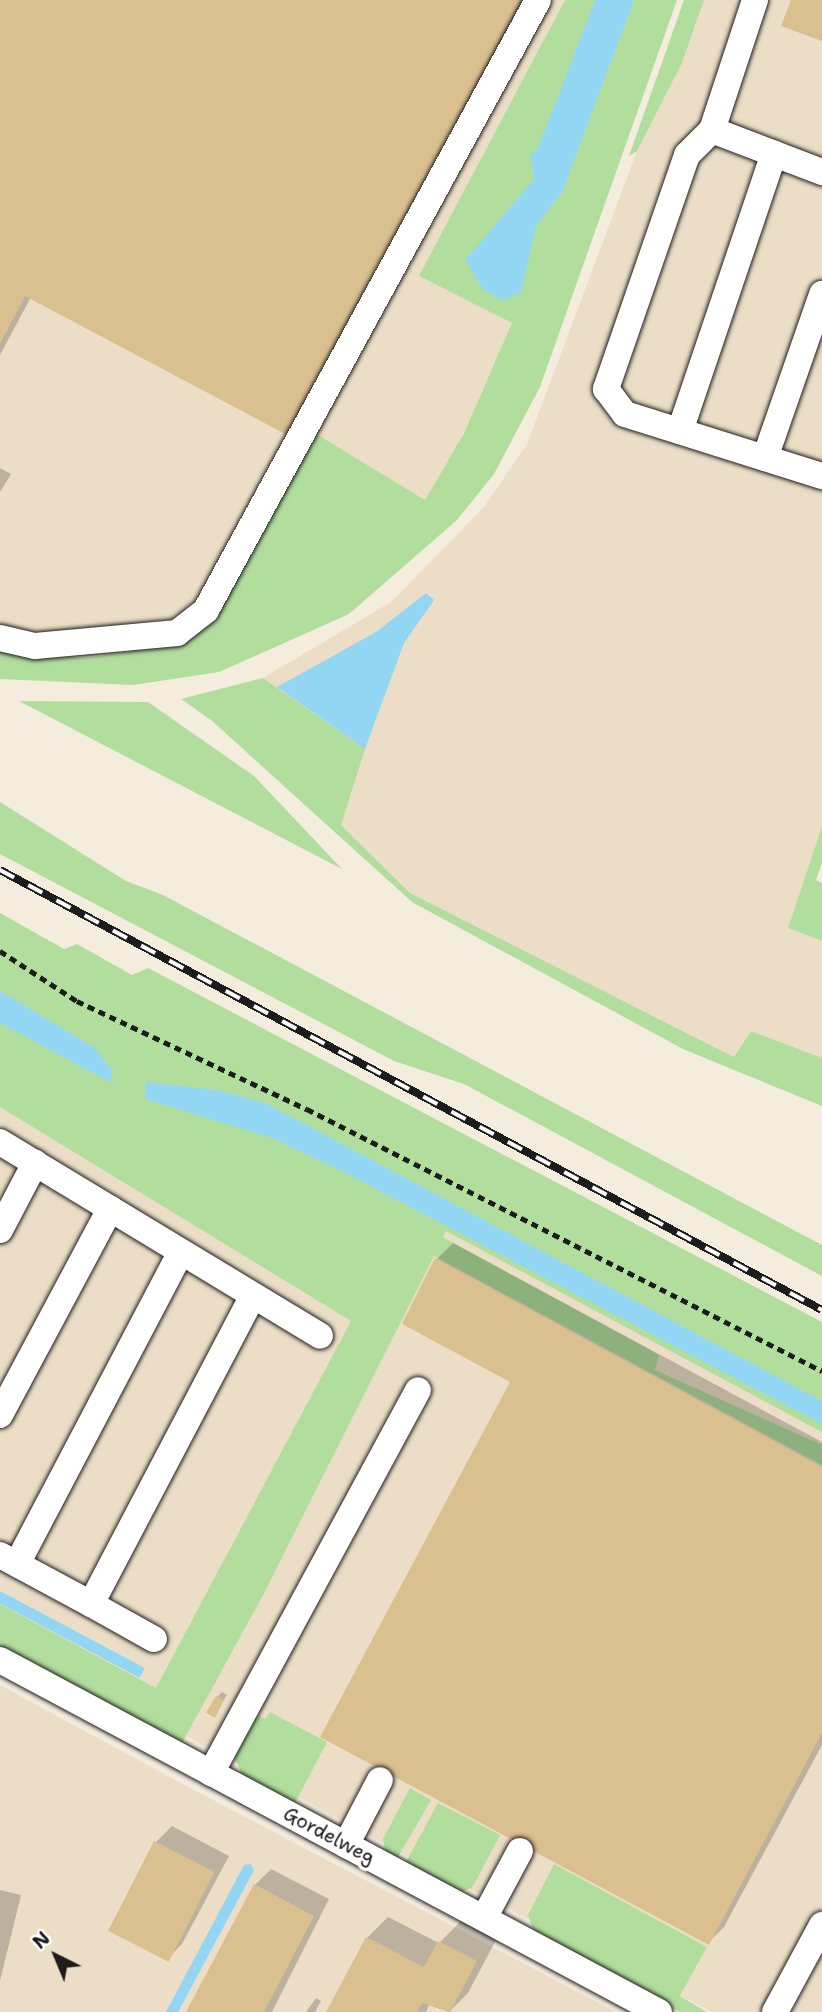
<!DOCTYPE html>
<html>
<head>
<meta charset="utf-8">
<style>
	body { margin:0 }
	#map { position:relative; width:822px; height:2012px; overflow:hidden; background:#f4ecdd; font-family:"Shantell Sans",sans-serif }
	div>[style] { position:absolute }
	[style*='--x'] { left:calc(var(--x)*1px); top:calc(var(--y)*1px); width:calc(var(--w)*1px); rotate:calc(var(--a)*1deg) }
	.built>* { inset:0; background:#ecdec6 }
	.green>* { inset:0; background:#b1de9c }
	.water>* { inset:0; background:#92d6f4; transform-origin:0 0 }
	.shadow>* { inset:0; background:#0003 }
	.building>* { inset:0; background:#dabf8f; transform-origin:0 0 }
	.path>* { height:4.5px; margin-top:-2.25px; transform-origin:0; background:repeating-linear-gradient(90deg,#1c1c1c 0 7px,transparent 0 12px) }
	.roads { filter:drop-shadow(0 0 2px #1c1c1c) drop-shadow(0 0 2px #1c1c1c) }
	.minor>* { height:26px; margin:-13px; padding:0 13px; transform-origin:13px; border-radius:13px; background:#fff }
	.rail>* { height:8px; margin-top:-4px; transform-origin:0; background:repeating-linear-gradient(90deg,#fff 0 16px,#1c1c1c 0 32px); box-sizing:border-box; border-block:2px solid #1c1c1c }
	span { translate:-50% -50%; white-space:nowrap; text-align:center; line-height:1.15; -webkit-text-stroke:7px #fff; paint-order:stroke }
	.street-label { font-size:19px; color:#1c1c1c }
	.north { position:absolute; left:21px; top:1921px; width:70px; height:70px; -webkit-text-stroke:5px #fff; paint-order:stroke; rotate:317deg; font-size:19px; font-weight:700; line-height:28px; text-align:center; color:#1c1c1c }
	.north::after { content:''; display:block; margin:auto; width:24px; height:32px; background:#1c1c1c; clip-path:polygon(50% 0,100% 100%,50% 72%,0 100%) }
</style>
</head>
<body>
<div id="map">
	<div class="built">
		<i style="clip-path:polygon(0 0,565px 0,420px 276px,512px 323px,464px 433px,425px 500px,313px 433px,181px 644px,85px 658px,0 653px)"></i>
		<i style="clip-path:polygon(704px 0,822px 0,822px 826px,788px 928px,822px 941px,822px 1058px,751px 1031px,734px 1057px,410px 893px,341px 825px,263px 678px,391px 602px,484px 507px,527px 444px,637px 151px,682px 63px)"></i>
		<i style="clip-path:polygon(0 932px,822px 1347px,822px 2012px,712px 2012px,448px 1878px,0 1635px)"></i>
		<i style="clip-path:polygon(0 1685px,179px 1782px,616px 2012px,0 2012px)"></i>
	</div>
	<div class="green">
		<i style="clip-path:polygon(565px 0,677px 0,540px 387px,494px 474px,457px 520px,349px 614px,219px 672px,133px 685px,0 679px,0 653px,85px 658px,181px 644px,313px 432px,425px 500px,464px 433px,512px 323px,419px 276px)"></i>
		<i style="clip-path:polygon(684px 0,704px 0,682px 63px,637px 151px,629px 156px)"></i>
		<i style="clip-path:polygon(263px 678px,365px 749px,341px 825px,410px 893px,734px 1057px,751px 1031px,822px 1058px,822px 1106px,683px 1049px,412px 902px,211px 720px,181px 699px)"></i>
		<i style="clip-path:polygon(19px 701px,148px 702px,254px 776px,342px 869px)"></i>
		<i style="clip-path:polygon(0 802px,126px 881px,163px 895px,822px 1245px,822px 1276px,464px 1084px,394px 1061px,0 854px)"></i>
		<i style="clip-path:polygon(822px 826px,822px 863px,816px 880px,822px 883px,822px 941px,788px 928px)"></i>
		<i style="clip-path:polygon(0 913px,64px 949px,77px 944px,132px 975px,148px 968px,822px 1322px,822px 1432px,446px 1231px,443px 1237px,659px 1355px,655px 1370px,822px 1445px,822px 1465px,434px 1256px,262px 1597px,182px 1743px,0 1646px,0 1604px,156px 1688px,351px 1321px,0 1107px)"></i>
		<i style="clip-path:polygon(270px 1712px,327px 1742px,294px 1805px,243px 1778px,232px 1750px,253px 1713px,265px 1719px)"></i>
		<i style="clip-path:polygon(410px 1788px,431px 1800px,397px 1859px,386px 1854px,383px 1839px)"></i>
		<i style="clip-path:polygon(438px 1803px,500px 1835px,472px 1888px,463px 1891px,456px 1892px,405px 1864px)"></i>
		<i style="clip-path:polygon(554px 1864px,707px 1947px,680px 1996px,707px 2012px,680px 2012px,534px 1933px,528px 1915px)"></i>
	</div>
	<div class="water">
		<i style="clip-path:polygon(595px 0,634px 0,562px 192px,536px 226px,521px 293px,502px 300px,483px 289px,465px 260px,534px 179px,530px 155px,538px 148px)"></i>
		<i style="clip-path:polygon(426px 593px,434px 600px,404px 643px,365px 749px,277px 687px,376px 632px)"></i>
		<i style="clip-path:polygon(0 991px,95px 1048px,113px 1071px,110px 1082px,0 1023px)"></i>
		<i style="clip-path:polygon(146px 1082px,216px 1090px,265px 1103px,822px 1401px,822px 1424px,346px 1173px,272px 1138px,145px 1099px)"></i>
		<i style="left:0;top:1591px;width:164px;height:11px;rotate:28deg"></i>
		<i style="clip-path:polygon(251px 1864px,254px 1870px,178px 2012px,166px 2012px,244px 1865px)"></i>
	</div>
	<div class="shadow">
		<i style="clip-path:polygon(0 0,527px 0,304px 418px,31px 297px,0 355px)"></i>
		<i style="clip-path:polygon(0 468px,11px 474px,0 492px)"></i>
		<i style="clip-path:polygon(453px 1243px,822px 1442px,822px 1745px,724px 1927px,708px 1943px,513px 1381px,437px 1259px)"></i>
		<i style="clip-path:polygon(222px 1692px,227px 1695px,214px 1716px,217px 1697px)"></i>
		<i style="clip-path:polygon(172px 1826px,229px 1856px,182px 1944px,166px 1960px,109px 1929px,156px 1842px)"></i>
		<i style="clip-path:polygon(271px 1869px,329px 1899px,272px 2012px,188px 2012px,255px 1885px)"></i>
		<i style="clip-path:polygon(0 1890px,21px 1895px,0 1981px)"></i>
		<i style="clip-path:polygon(388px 1917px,439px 1943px,461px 1921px,496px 1940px,468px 1993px,449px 2012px,429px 2005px,426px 2012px,328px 2012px,367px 1938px)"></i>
		<i style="clip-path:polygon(316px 1998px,321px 2001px,315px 2012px,306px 2012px)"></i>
	</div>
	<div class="building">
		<i style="clip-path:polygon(0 0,521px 0,289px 436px,25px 296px,0 344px)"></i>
		<i style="clip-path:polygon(791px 0,822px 0,822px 41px,781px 26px)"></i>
		<i style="clip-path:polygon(435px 1258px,822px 1467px,822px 1733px,709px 1945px,320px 1737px,510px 1382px,402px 1324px)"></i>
		<i style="clip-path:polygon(216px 1696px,224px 1700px,215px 1718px,206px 1713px)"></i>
		<i style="left:154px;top:1841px;width:68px;height:101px;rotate:27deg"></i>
		<i style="clip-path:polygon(254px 1884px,314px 1916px,264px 2012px,186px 2012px)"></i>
		<i style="clip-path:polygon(366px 1937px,424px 1967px,438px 1941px,477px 1961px,450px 2012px,422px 2003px,417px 2012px,326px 2012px)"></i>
	</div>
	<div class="path">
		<i style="--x:0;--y:951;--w:92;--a:33"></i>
		<i style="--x:77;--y:1001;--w:254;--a:25.2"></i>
		<i style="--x:307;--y:1109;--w:578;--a:26.96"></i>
	</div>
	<div class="roads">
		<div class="minor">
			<i style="--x:755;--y:0;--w:137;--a:108.3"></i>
			<i style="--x:712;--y:130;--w:118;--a:20.9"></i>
			<i style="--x:712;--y:130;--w:35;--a:135"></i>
			<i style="--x:687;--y:155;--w:248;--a:109.1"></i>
			<i style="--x:606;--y:389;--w:31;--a:53"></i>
			<i style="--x:625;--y:414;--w:207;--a:17.5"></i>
			<i style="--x:680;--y:431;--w:293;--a:-71.3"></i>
			<i style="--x:765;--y:458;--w:174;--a:-70.8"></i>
			<i style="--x:0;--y:638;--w:36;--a:13"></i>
			<i style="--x:35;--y:646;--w:143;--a:-5.2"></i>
			<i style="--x:177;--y:633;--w:37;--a:-38"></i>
			<i style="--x:206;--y:610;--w:694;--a:-61.44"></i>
			<i style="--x:0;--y:1142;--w:374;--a:31.2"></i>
			<i style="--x:0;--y:1230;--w:76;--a:-62.4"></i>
			<i style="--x:0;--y:1415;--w:234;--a:-61.9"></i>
			<i style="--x:0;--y:1555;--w:103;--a:28.3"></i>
			<i style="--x:91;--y:1604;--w:348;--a:-62.3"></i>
			<i style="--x:17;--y:1564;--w:352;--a:-62.3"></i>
			<i style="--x:91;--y:1604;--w:72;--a:29.1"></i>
			<i style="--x:0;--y:1660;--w:747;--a:28.11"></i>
			<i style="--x:211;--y:1773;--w:435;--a:-61.6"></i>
			<i style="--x:346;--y:1845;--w:73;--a:-62.4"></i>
			<i style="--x:484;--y:1918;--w:76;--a:-61.8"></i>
			<i style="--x:775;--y:2012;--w:99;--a:-61.6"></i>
		</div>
	</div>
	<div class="rail">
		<i style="--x:0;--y:870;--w:932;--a:28.16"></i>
	</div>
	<div class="street-label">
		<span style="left:329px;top:1836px;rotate:28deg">Gordelweg</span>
	</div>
	<div class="north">N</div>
</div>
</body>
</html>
